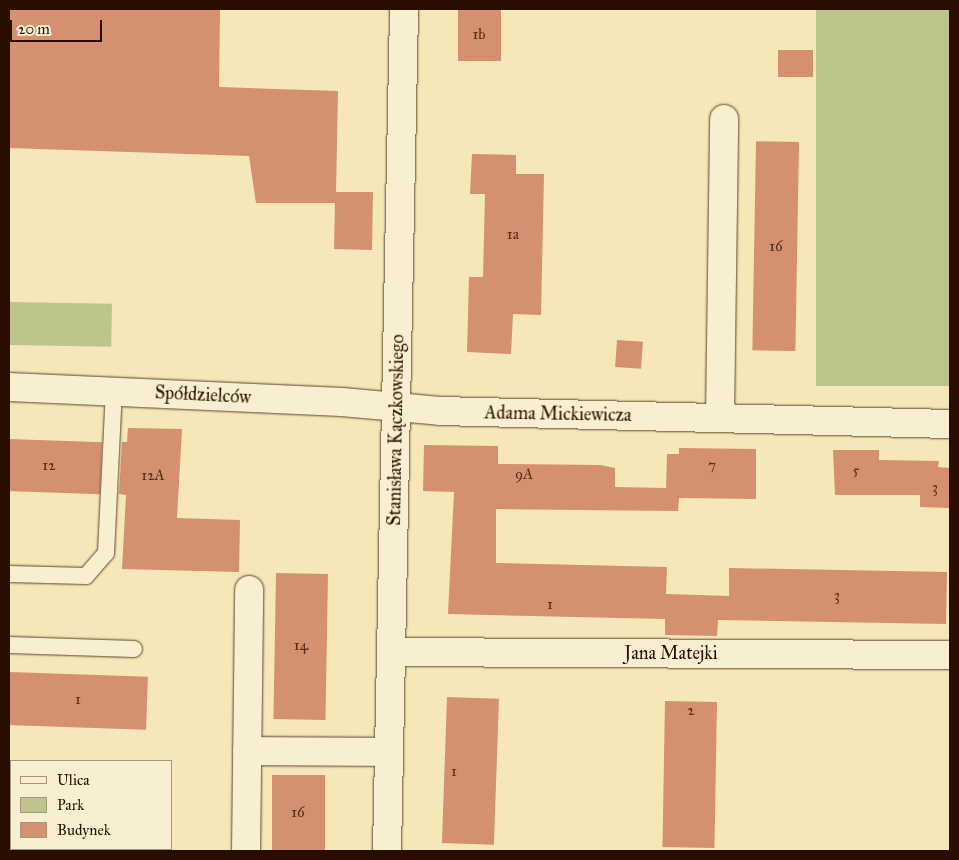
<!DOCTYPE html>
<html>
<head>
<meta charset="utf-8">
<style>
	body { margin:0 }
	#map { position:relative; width:959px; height:860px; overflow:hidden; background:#f5e7b7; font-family:"IM FELL Great Primer",serif }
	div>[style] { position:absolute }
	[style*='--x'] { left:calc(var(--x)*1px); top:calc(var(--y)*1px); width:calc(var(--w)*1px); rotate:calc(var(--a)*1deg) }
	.green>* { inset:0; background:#bdc58d; transform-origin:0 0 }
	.building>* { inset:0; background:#d4906f; transform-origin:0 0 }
	.roads { filter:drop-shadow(0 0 1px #5c442e) drop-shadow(0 0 1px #5c442e) }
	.service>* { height:16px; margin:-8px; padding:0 8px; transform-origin:8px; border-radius:8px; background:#f8efd0 }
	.minor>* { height:28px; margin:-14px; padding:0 14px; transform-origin:14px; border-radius:14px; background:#f8efd0 }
	.tertiary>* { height:28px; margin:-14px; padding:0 14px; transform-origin:14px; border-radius:14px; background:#f8efd0 }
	span { translate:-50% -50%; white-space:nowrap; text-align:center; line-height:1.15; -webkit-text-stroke:4px #f8efd0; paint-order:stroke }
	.number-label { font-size:15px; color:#542e1c }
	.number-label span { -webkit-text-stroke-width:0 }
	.street-label { font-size:18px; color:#290e00 }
	.frame { position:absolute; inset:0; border:10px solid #290e00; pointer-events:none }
	.legend { position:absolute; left:10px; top:760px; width:162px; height:90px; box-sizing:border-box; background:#f8efd0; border:1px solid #a5957d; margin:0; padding:6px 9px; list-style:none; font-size:15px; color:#290e00 }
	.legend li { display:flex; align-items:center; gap:10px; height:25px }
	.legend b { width:25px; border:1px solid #a5957d }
	.scale { position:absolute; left:10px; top:20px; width:92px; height:22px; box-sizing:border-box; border:2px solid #290e00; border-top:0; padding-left:6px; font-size:15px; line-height:18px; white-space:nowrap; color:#290e00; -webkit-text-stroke:4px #f8efd0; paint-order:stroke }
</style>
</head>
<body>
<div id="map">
	<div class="green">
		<i style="left:816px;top:9px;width:134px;height:377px"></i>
		<i style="left:9px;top:302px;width:103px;height:43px;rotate:1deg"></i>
	</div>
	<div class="building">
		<i style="clip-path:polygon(9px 9px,220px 9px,219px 87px,338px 91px,336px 192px,373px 192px,372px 250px,334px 249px,335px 203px,256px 203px,249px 156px,9px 148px)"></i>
		<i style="left:458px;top:9px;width:43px;height:52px"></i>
		<i style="left:778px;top:50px;width:35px;height:27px"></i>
		<i style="left:799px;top:142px;width:209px;height:43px;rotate:91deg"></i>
		<i style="clip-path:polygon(472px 154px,516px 155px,516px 174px,544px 174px,541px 315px,513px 314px,511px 354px,467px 352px,469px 277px,483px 277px,485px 194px,470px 194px)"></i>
		<i style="left:617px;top:340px;width:26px;height:27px;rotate:4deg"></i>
		<i style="clip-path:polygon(128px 428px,182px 429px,177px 518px,240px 520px,239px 572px,122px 569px,126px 495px,119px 494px,122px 442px,127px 442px)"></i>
		<i style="left:9px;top:439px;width:93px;height:52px;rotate:2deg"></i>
		<i style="clip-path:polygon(424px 445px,498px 446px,498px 464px,600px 465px,615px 468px,615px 487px,666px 488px,667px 454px,679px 454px,679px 448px,756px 449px,756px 499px,679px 498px,678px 511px,496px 509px,496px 563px,667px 567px,666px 594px,729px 596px,729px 568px,947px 572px,946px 624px,718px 620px,717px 636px,665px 635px,665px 619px,448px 614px,454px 492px,423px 491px)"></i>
		<i style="clip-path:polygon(833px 450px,879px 450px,879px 460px,939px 461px,938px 467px,950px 468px,950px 508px,920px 507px,920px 495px,835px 495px)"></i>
		<i style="left:276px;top:573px;width:52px;height:146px;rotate:1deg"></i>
		<i style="left:9px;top:672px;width:139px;height:53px;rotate:2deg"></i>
		<i style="left:447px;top:697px;width:52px;height:146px;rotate:2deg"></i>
		<i style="left:665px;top:701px;width:52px;height:146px;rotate:1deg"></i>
		<i style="left:272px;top:775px;width:53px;height:76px"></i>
	</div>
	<div class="roads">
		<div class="service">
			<i style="--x:9;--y:574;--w:77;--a:1.5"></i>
			<i style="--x:86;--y:576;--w:30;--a:-49"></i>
			<i style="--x:106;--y:553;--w:162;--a:-87.2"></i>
			<i style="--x:9;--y:645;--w:125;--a:1.8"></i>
			<i style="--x:9;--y:843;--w:2;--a:0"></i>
		</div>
		<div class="minor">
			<i style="--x:9;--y:387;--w:333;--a:2.6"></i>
			<i style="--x:342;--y:402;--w:98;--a:5.2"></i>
			<i style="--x:440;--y:411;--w:510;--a:1.46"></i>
			<i style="--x:720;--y:418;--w:299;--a:-89.2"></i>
			<i style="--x:391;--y:652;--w:559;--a:0.31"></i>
			<i style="--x:247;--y:751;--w:142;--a:0.4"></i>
			<i style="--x:246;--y:851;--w:261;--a:-89.3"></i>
		</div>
		<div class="tertiary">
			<i style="--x:387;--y:851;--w:842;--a:-88.84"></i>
		</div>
	</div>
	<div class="number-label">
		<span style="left:479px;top:35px">1b</span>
		<span style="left:513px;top:235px">1a</span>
		<span style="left:776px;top:247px">16</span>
		<span style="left:49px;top:466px">12</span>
		<span style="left:712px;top:466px">7</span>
		<span style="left:856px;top:471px">5</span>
		<span style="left:524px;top:475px">9A</span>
		<span style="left:153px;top:476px">12A</span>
		<span style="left:935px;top:488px">3</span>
		<span style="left:837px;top:596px">3</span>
		<span style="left:550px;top:605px">1</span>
		<span style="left:301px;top:646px">14</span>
		<span style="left:78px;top:700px">1</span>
		<span style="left:691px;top:711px">2</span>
		<span style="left:454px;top:772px">1</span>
		<span style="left:298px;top:813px">16</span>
	</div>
	<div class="street-label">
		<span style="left:203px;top:395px;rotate:3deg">Spółdzielców</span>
		<span style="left:558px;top:414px;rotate:1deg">Adama Mickiewicza</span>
		<span style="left:396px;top:430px;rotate:-89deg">Stanisława Kączkowskiego</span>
		<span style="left:671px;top:653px">Jana Matejki</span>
	</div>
	<div class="frame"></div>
	<ul class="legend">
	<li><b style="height:6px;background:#f8efd0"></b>Ulica</li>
	<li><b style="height:14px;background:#bdc58d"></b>Park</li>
	<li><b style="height:14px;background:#d4906f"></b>Budynek</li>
	</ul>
	<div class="scale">20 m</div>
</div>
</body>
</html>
